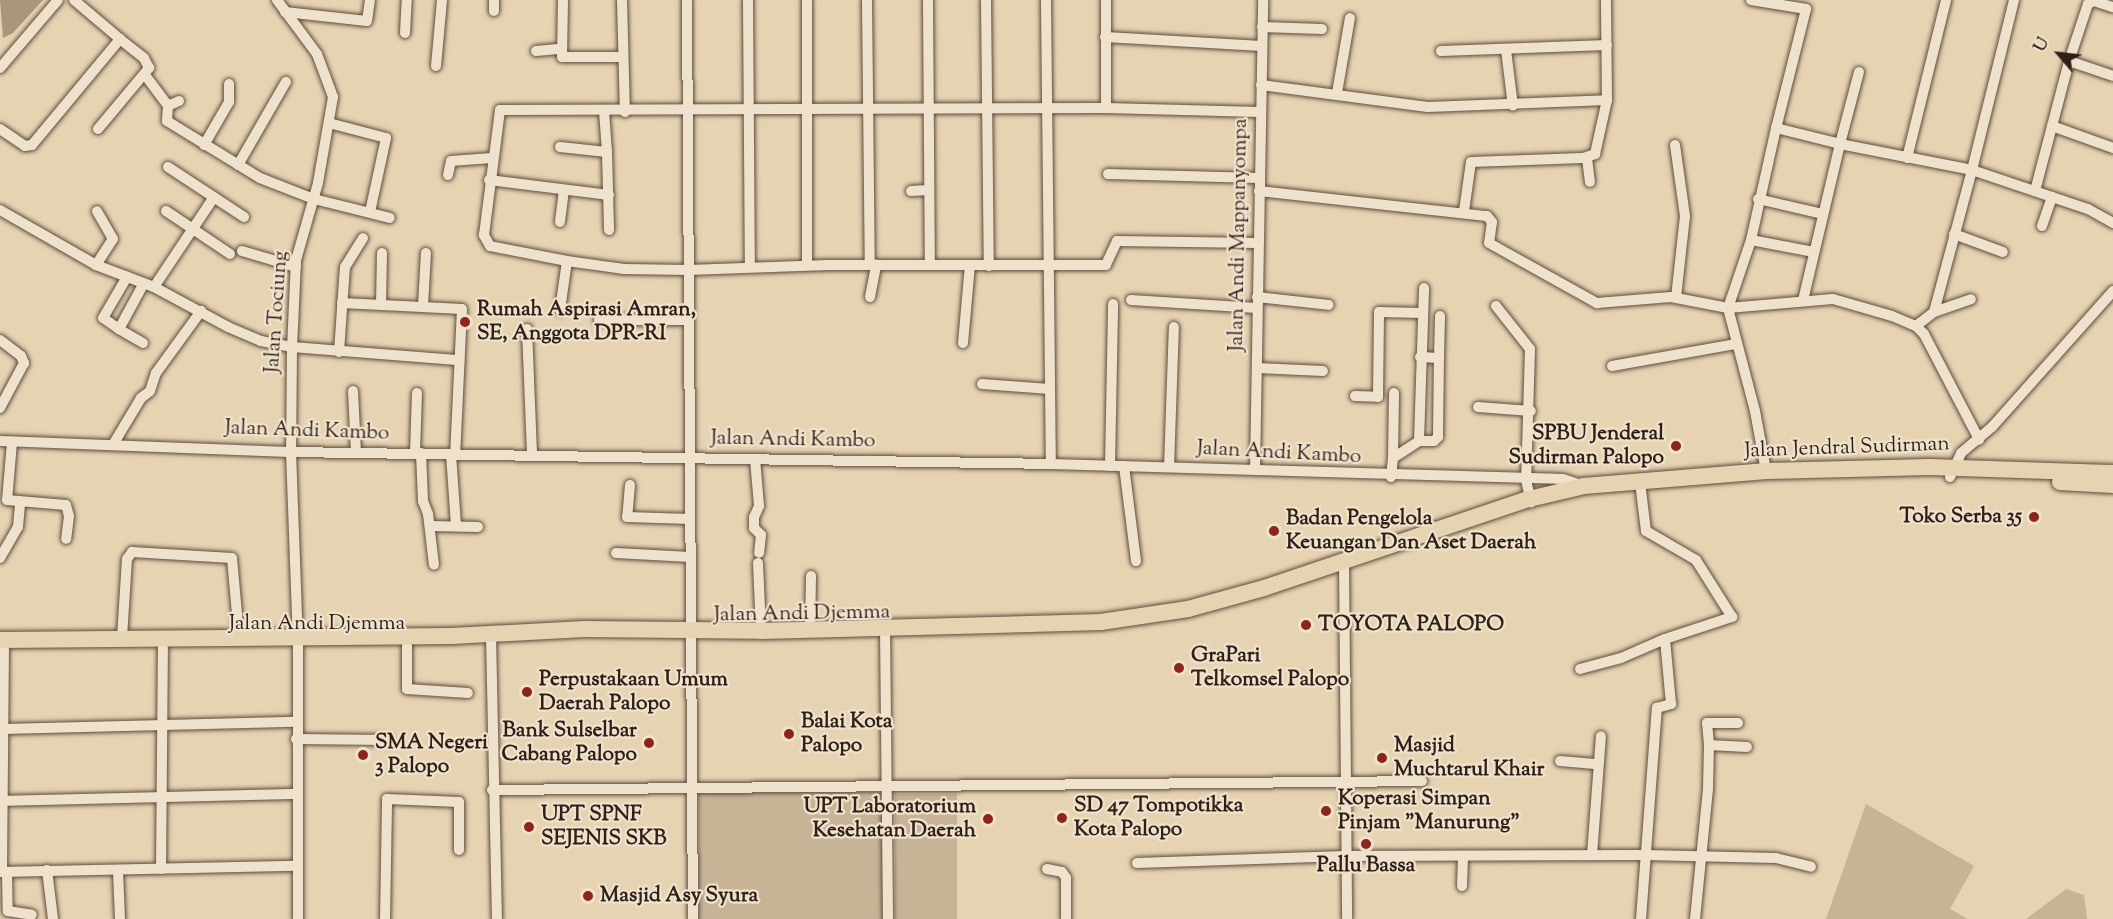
<!DOCTYPE html>
<html>
<head>
<meta charset="utf-8">
<style>
	body { margin:0 }
	#map { position:relative; width:2113px; height:919px; overflow:hidden; background:#e6d3b2; font-family:"Sorts Mill Goudy",serif }
	div>[style] { position:absolute }
	[style*='--x'] { left:calc(var(--x)*1px); top:calc(var(--y)*1px); width:calc(var(--w)*1px); rotate:calc(var(--a)*1deg) }
	.green>* { inset:0; background:#c7b497; transform-origin:0 0 }
	.water>* { inset:0; background:#a8967d }
	.roads { filter:drop-shadow(0 0 2px #5e4c3d) drop-shadow(0 0 2px #5e4c3d) }
	.minor>* { height:10px; margin:-5px; padding:0 5px; transform-origin:5px; border-radius:5px; background:#efe2cd }
	.highway>* { height:16px; margin:-8px; padding:0 8px; transform-origin:8px; border-radius:8px; background:#e6d3b2 }
	.dots>* { width:16px; height:16px; translate:-50% -50%; box-sizing:border-box; border:3px solid #efe2cd; border-radius:50% }
	span { translate:-50% -50%; white-space:nowrap; text-align:center; line-height:1.15; -webkit-text-stroke:4.5px #efe2cd; paint-order:stroke }
	.street-label { font-size:21px; color:#301f16 }
	.poi-label { font-size:21px; color:#301f16; font-weight:700 }
	.left { translate:0 -50%; text-align:left }
	.right { translate:-100% -50%; text-align:right }
	.north { position:absolute; left:2029px; top:24px; width:60px; height:60px; -webkit-text-stroke:4px #efe2cd; paint-order:stroke; rotate:298deg; font-size:16px; font-weight:700; line-height:24px; text-align:center; color:#301f16 }
	.north::after { content:''; display:block; margin:auto; width:21px; height:27px; background:#301f16; clip-path:polygon(50% 0,100% 100%,50% 72%,0 100%) }
</style>
</head>
<body>
<div id="map">
	<div class="green">
		<i style="left:882px;top:792px;width:127px;height:183px;rotate:90deg"></i>
		<i style="left:895px;top:794px;width:62px;height:125px"></i>
		<i style="clip-path:polygon(1866px 804px,1974px 866px,1950px 909px,1968px 919px,1826px 919px)"></i>
		<i style="clip-path:polygon(2066px 889px,2084px 895px,2087px 919px,2026px 919px)"></i>
	</div>
	<div class="water">
		<i style="clip-path:polygon(0 0,43px 0,13px 33px,3px 38px)"></i>
	</div>
	<div class="roads">
		<div class="minor">
			<i style="--x:277;--y:0;--w:67;--a:53.5"></i>
			<i style="--x:317;--y:54;--w:46;--a:69.6"></i>
			<i style="--x:333;--y:97;--w:87;--a:99.9"></i>
			<i style="--x:318;--y:183;--w:80;--a:105.9"></i>
			<i style="--x:296;--y:260;--w:87;--a:92.6"></i>
			<i style="--x:292;--y:347;--w:105;--a:90.5"></i>
			<i style="--x:291;--y:452;--w:195;--a:87.9"></i>
			<i style="--x:298;--y:647;--w:272;--a:90"></i>
			<i style="--x:563;--y:0;--w:57;--a:91"></i>
			<i style="--x:562;--y:57;--w:61;--a:0"></i>
			<i style="--x:622;--y:0;--w:112;--a:88.5"></i>
			<i style="--x:687;--y:0;--w:919;--a:89.63"></i>
			<i style="--x:748;--y:0;--w:266;--a:89.6"></i>
			<i style="--x:867;--y:0;--w:265;--a:89.4"></i>
			<i style="--x:928;--y:0;--w:265;--a:89.6"></i>
			<i style="--x:986;--y:0;--w:266;--a:89.4"></i>
			<i style="--x:1046;--y:0;--w:464;--a:89.4"></i>
			<i style="--x:1751;--y:0;--w:56;--a:9.3"></i>
			<i style="--x:1806;--y:9;--w:123;--a:104.1"></i>
			<i style="--x:1776;--y:128;--w:66;--a:14"></i>
			<i style="--x:1840;--y:144;--w:161;--a:103.3"></i>
			<i style="--x:494;--y:11;--w:11;--a:-90"></i>
			<i style="--x:285;--y:12;--w:82;--a:6.3"></i>
			<i style="--x:367;--y:21;--w:21;--a:-82"></i>
			<i style="--x:1262;--y:27;--w:60;--a:1.9"></i>
			<i style="--x:405;--y:33;--w:33;--a:-87"></i>
			<i style="--x:1105;--y:37;--w:157;--a:3.3"></i>
			<i style="--x:1506;--y:50;--w:56;--a:82.9"></i>
			<i style="--x:536;--y:51;--w:25;--a:-5"></i>
			<i style="--x:1441;--y:51;--w:166;--a:-2.1"></i>
			<i style="--x:2069;--y:61;--w:60;--a:-71.6"></i>
			<i style="--x:2088;--y:4;--w:7;--a:-27"></i>
			<i style="--x:2094;--y:1;--w:20;--a:18"></i>
			<i style="--x:436;--y:66;--w:66;--a:-84.8"></i>
			<i style="--x:0;--y:68;--w:89;--a:-49.5"></i>
			<i style="--x:1859;--y:72;--w:74;--a:104.8"></i>
			<i style="--x:1840;--y:144;--w:135;--a:11.1"></i>
			<i style="--x:1972;--y:170;--w:175;--a:-76.1"></i>
			<i style="--x:145;--y:75;--w:39;--a:53"></i>
			<i style="--x:1261;--y:85;--w:168;--a:7.5"></i>
			<i style="--x:1428;--y:107;--w:179;--a:-2.2"></i>
			<i style="--x:1607;--y:100;--w:100;--a:-90.6"></i>
			<i style="--x:1337;--y:93;--w:76;--a:-80.2"></i>
			<i style="--x:179;--y:101;--w:12;--a:156"></i>
			<i style="--x:168;--y:106;--w:15;--a:94"></i>
			<i style="--x:167;--y:121;--w:109;--a:31.5"></i>
			<i style="--x:260;--y:178;--w:58;--a:21.3"></i>
			<i style="--x:314;--y:199;--w:78;--a:14"></i>
			<i style="--x:1106;--y:108;--w:108;--a:-90"></i>
			<i style="--x:604;--y:111;--w:41;--a:85.8"></i>
			<i style="--x:329;--y:123;--w:59;--a:14.7"></i>
			<i style="--x:386;--y:138;--w:76;--a:102.2"></i>
			<i style="--x:2052;--y:126;--w:65;--a:19.8"></i>
			<i style="--x:0;--y:129;--w:30;--a:34"></i>
			<i style="--x:25;--y:146;--w:7;--a:-8"></i>
			<i style="--x:32;--y:145;--w:138;--a:-50.3"></i>
			<i style="--x:120;--y:39;--w:60;--a:-139.7"></i>
			<i style="--x:98;--y:129;--w:80;--a:-50.1"></i>
			<i style="--x:149;--y:68;--w:11;--a:-117"></i>
			<i style="--x:144;--y:58;--w:31;--a:-142"></i>
			<i style="--x:204;--y:145;--w:50;--a:-59.8"></i>
			<i style="--x:229;--y:102;--w:18;--a:-90"></i>
			<i style="--x:1675;--y:145;--w:72;--a:82"></i>
			<i style="--x:1685;--y:216;--w:81;--a:96.3"></i>
			<i style="--x:560;--y:147;--w:47;--a:6.1"></i>
			<i style="--x:607;--y:152;--w:78;--a:88.5"></i>
			<i style="--x:1587;--y:158;--w:24;--a:83"></i>
			<i style="--x:1907;--y:158;--w:163;--a:-76.1"></i>
			<i style="--x:238;--y:165;--w:96;--a:-60"></i>
			<i style="--x:168;--y:167;--w:91;--a:33.3"></i>
			<i style="--x:1108;--y:174;--w:151;--a:1.5"></i>
			<i style="--x:448;--y:175;--w:14;--a:-78"></i>
			<i style="--x:451;--y:161;--w:41;--a:-4.2"></i>
			<i style="--x:489;--y:180;--w:121;--a:7.1"></i>
			<i style="--x:911;--y:191;--w:18;--a:-3"></i>
			<i style="--x:1259;--y:191;--w:229;--a:6.3"></i>
			<i style="--x:1487;--y:216;--w:8;--a:50"></i>
			<i style="--x:1492;--y:222;--w:21;--a:98"></i>
			<i style="--x:1489;--y:243;--w:124;--a:29.1"></i>
			<i style="--x:1597;--y:303;--w:74;--a:-4.6"></i>
			<i style="--x:1671;--y:297;--w:58;--a:10.9"></i>
			<i style="--x:1728;--y:308;--w:105;--a:-4.9"></i>
			<i style="--x:1833;--y:299;--w:61;--a:16.1"></i>
			<i style="--x:1892;--y:316;--w:26;--a:23"></i>
			<i style="--x:1916;--y:326;--w:11;--a:45"></i>
			<i style="--x:1924;--y:334;--w:119;--a:62.4"></i>
			<i style="--x:2035;--y:191;--w:134;--a:-75.3"></i>
			<i style="--x:2069;--y:61;--w:46;--a:18.8"></i>
			<i style="--x:1758;--y:199;--w:67;--a:13"></i>
			<i style="--x:0;--y:210;--w:111;--a:29.8"></i>
			<i style="--x:96;--y:265;--w:62;--a:20.8"></i>
			<i style="--x:154;--y:287;--w:84;--a:28.4"></i>
			<i style="--x:228;--y:327;--w:36;--a:23"></i>
			<i style="--x:261;--y:341;--w:32;--a:11"></i>
			<i style="--x:292;--y:347;--w:168;--a:4.5"></i>
			<i style="--x:166;--y:211;--w:77;--a:33.9"></i>
			<i style="--x:1464;--y:211;--w:49;--a:-81.9"></i>
			<i style="--x:1471;--y:162;--w:112;--a:-2"></i>
			<i style="--x:1583;--y:158;--w:13;--a:-18"></i>
			<i style="--x:1595;--y:154;--w:55;--a:-77.5"></i>
			<i style="--x:560;--y:222;--w:31;--a:-83"></i>
			<i style="--x:2042;--y:226;--w:31;--a:-71"></i>
			<i style="--x:1954;--y:234;--w:52;--a:20.2"></i>
			<i style="--x:1751;--y:240;--w:64;--a:10.8"></i>
			<i style="--x:1257;--y:243;--w:140;--a:-179.2"></i>
			<i style="--x:1117;--y:241;--w:26;--a:115"></i>
			<i style="--x:1106;--y:265;--w:278;--a:180"></i>
			<i style="--x:828;--y:265;--w:140;--a:178"></i>
			<i style="--x:688;--y:270;--w:64;--a:-179.1"></i>
			<i style="--x:624;--y:269;--w:58;--a:-172"></i>
			<i style="--x:567;--y:261;--w:78;--a:-169"></i>
			<i style="--x:490;--y:246;--w:13;--a:-119"></i>
			<i style="--x:484;--y:235;--w:126;--a:-82.7"></i>
			<i style="--x:500;--y:110;--w:606;--a:-0.19"></i>
			<i style="--x:1106;--y:108;--w:154;--a:1.5"></i>
			<i style="--x:242;--y:251;--w:56;--a:16.5"></i>
			<i style="--x:96;--y:265;--w:31;--a:-57"></i>
			<i style="--x:113;--y:239;--w:32;--a:-120"></i>
			<i style="--x:807;--y:265;--w:265;--a:-90"></i>
			<i style="--x:154;--y:287;--w:108;--a:-56.3"></i>
			<i style="--x:870;--y:297;--w:33;--a:-79"></i>
			<i style="--x:1257;--y:297;--w:72;--a:6.3"></i>
			<i style="--x:1131;--y:300;--w:126;--a:3.6"></i>
			<i style="--x:342;--y:303;--w:120;--a:2.9"></i>
			<i style="--x:462;--y:309;--w:146;--a:92.7"></i>
			<i style="--x:381;--y:305;--w:52;--a:-88.9"></i>
			<i style="--x:423;--y:306;--w:53;--a:-86.8"></i>
			<i style="--x:1496;--y:306;--w:55;--a:51.7"></i>
			<i style="--x:1530;--y:349;--w:131;--a:91.7"></i>
			<i style="--x:1526;--y:480;--w:23;--a:77"></i>
			<i style="--x:560;--y:310;--w:49;--a:-81.9"></i>
			<i style="--x:1934;--y:312;--w:147;--a:-75"></i>
			<i style="--x:1972;--y:170;--w:122;--a:18.6"></i>
			<i style="--x:2088;--y:209;--w:29;--a:29"></i>
			<i style="--x:599;--y:320;--w:89;--a:0"></i>
			<i style="--x:1916;--y:326;--w:23;--a:-38"></i>
			<i style="--x:1934;--y:312;--w:39;--a:-19"></i>
			<i style="--x:119;--y:329;--w:19;--a:-145"></i>
			<i style="--x:103;--y:318;--w:48;--a:-59.7"></i>
			<i style="--x:527;--y:329;--w:127;--a:87.7"></i>
			<i style="--x:0;--y:340;--w:26;--a:37"></i>
			<i style="--x:21;--y:356;--w:8;--a:67"></i>
			<i style="--x:24;--y:363;--w:51;--a:118.1"></i>
			<i style="--x:143;--y:343;--w:28;--a:-150"></i>
			<i style="--x:119;--y:329;--w:52;--a:-61.5"></i>
			<i style="--x:963;--y:343;--w:78;--a:-84.9"></i>
			<i style="--x:339;--y:352;--w:85;--a:-86"></i>
			<i style="--x:345;--y:267;--w:34;--a:-58"></i>
			<i style="--x:1439;--y:358;--w:42;--a:-88.6"></i>
			<i style="--x:1612;--y:366;--w:125;--a:-10.1"></i>
			<i style="--x:1257;--y:368;--w:66;--a:2.6"></i>
			<i style="--x:982;--y:384;--w:68;--a:4.2"></i>
			<i style="--x:353;--y:391;--w:62;--a:87.2"></i>
			<i style="--x:1355;--y:396;--w:23;--a:2"></i>
			<i style="--x:1378;--y:397;--w:85;--a:-89.3"></i>
			<i style="--x:1379;--y:312;--w:43;--a:1.3"></i>
			<i style="--x:1478;--y:407;--w:53;--a:4.3"></i>
			<i style="--x:0;--y:441;--w:291;--a:2.2"></i>
			<i style="--x:291;--y:452;--w:760;--a:0.9"></i>
			<i style="--x:1051;--y:464;--w:512;--a:1.68"></i>
			<i style="--x:1563;--y:479;--w:20;--a:18"></i>
			<i style="--x:1419;--y:441;--w:15;--a:0"></i>
			<i style="--x:1434;--y:441;--w:6;--a:-45"></i>
			<i style="--x:1438;--y:437;--w:79;--a:-89.3"></i>
			<i style="--x:1439;--y:358;--w:19;--a:-177"></i>
			<i style="--x:12;--y:442;--w:58;--a:94.9"></i>
			<i style="--x:7;--y:500;--w:59;--a:4.8"></i>
			<i style="--x:66;--y:505;--w:11;--a:75"></i>
			<i style="--x:69;--y:516;--w:23;--a:97"></i>
			<i style="--x:114;--y:443;--w:52;--a:-59"></i>
			<i style="--x:141;--y:398;--w:11;--a:-38"></i>
			<i style="--x:150;--y:391;--w:19;--a:-72"></i>
			<i style="--x:156;--y:373;--w:77;--a:-54"></i>
			<i style="--x:415;--y:453;--w:60;--a:-88.1"></i>
			<i style="--x:421;--y:453;--w:48;--a:87.6"></i>
			<i style="--x:423;--y:501;--w:14;--a:69"></i>
			<i style="--x:428;--y:514;--w:51;--a:83.3"></i>
			<i style="--x:451;--y:454;--w:72;--a:86"></i>
			<i style="--x:1393;--y:458;--w:65;--a:-89.1"></i>
			<i style="--x:755;--y:459;--w:47;--a:85.1"></i>
			<i style="--x:759;--y:506;--w:12;--a:114"></i>
			<i style="--x:754;--y:517;--w:11;--a:90"></i>
			<i style="--x:754;--y:528;--w:10;--a:45"></i>
			<i style="--x:761;--y:535;--w:18;--a:96"></i>
			<i style="--x:1110;--y:466;--w:162;--a:-88.9"></i>
			<i style="--x:1124;--y:466;--w:96;--a:82.8"></i>
			<i style="--x:1169;--y:467;--w:140;--a:-88"></i>
			<i style="--x:1255;--y:470;--w:470;--a:-89"></i>
			<i style="--x:1766;--y:471;--w:61;--a:-100.4"></i>
			<i style="--x:1755;--y:411;--w:106;--a:-104.7"></i>
			<i style="--x:1728;--y:308;--w:72;--a:-71.3"></i>
			<i style="--x:1751;--y:240;--w:115;--a:-77.4"></i>
			<i style="--x:1391;--y:477;--w:19;--a:-84"></i>
			<i style="--x:1393;--y:458;--w:31;--a:-33"></i>
			<i style="--x:1419;--y:441;--w:153;--a:-88.1"></i>
			<i style="--x:1950;--y:477;--w:26;--a:-65"></i>
			<i style="--x:1961;--y:453;--w:40;--a:-40"></i>
			<i style="--x:1992;--y:427;--w:182;--a:-48.3"></i>
			<i style="--x:630;--y:485;--w:32;--a:95"></i>
			<i style="--x:627;--y:517;--w:63;--a:1.8"></i>
			<i style="--x:430;--y:526;--w:48;--a:1.2"></i>
			<i style="--x:616;--y:553;--w:74;--a:3.1"></i>
			<i style="--x:0;--y:558;--w:36;--a:-60"></i>
			<i style="--x:18;--y:527;--w:25;--a:-85"></i>
			<i style="--x:1344;--y:560;--w:359;--a:89.5"></i>
			<i style="--x:758;--y:563;--w:68;--a:87.5"></i>
			<i style="--x:885;--y:628;--w:291;--a:89.4"></i>
			<i style="--x:810;--y:630;--w:54;--a:-88.9"></i>
			<i style="--x:491;--y:635;--w:284;--a:88.8"></i>
			<i style="--x:122;--y:638;--w:79;--a:-86.4"></i>
			<i style="--x:127;--y:559;--w:9;--a:-54"></i>
			<i style="--x:132;--y:552;--w:100;--a:3.4"></i>
			<i style="--x:232;--y:558;--w:78;--a:84.9"></i>
			<i style="--x:407;--y:646;--w:43;--a:90"></i>
			<i style="--x:407;--y:689;--w:61;--a:3.8"></i>
			<i style="--x:1580;--y:669;--w:42;--a:-15"></i>
			<i style="--x:1621;--y:658;--w:48;--a:-23.4"></i>
			<i style="--x:3;--y:729;--w:293;--a:-1.4"></i>
			<i style="--x:296;--y:739;--w:92;--a:0.6"></i>
			<i style="--x:1709;--y:745;--w:22;--a:-95"></i>
			<i style="--x:1707;--y:723;--w:31;--a:0"></i>
			<i style="--x:1560;--y:761;--w:38;--a:5"></i>
			<i style="--x:492;--y:790;--w:930;--a:-0.55"></i>
			<i style="--x:3;--y:801;--w:294;--a:-1.4"></i>
			<i style="--x:1592;--y:855;--w:119;--a:-85.7"></i>
			<i style="--x:1137;--y:863;--w:208;--a:-1.9"></i>
			<i style="--x:1345;--y:856;--w:300;--a:-0.2"></i>
			<i style="--x:1645;--y:855;--w:131;--a:1.3"></i>
			<i style="--x:1776;--y:858;--w:36;--a:14"></i>
			<i style="--x:161;--y:869;--w:221;--a:-89.5"></i>
			<i style="--x:1047;--y:869;--w:15;--a:11"></i>
			<i style="--x:1062;--y:872;--w:7;--a:56"></i>
			<i style="--x:1066;--y:878;--w:41;--a:90"></i>
			<i style="--x:47;--y:870;--w:49;--a:83"></i>
			<i style="--x:118;--y:871;--w:48;--a:87.6"></i>
			<i style="--x:0;--y:872;--w:297;--a:-1.2"></i>
			<i style="--x:2;--y:872;--w:232;--a:-89.5"></i>
			<i style="--x:7;--y:872;--w:39;--a:89"></i>
			<i style="--x:8;--y:911;--w:24;--a:9"></i>
			<i style="--x:1462;--y:886;--w:30;--a:-88"></i>
			<i style="--x:385;--y:919;--w:120;--a:-89"></i>
			<i style="--x:387;--y:799;--w:72;--a:2.4"></i>
			<i style="--x:459;--y:802;--w:48;--a:90"></i>
			<i style="--x:1641;--y:919;--w:212;--a:-85.7"></i>
			<i style="--x:1657;--y:708;--w:15;--a:-16"></i>
			<i style="--x:1671;--y:704;--w:65;--a:-95.3"></i>
			<i style="--x:1665;--y:639;--w:71;--a:-18.2"></i>
			<i style="--x:1732;--y:617;--w:67;--a:-122.3"></i>
			<i style="--x:1696;--y:560;--w:58;--a:-149.9"></i>
			<i style="--x:1646;--y:531;--w:41;--a:-97"></i>
			<i style="--x:1695;--y:919;--w:131;--a:-84.3"></i>
			<i style="--x:1708;--y:789;--w:44;--a:-88.7"></i>
			<i style="--x:1709;--y:745;--w:38;--a:3"></i>
		</div>
		<div class="highway">
			<i style="--x:2060;--y:482;--w:53;--a:3.2"></i>
			<i style="--x:0;--y:640;--w:452;--a:-0.5"></i>
			<i style="--x:452;--y:636;--w:132;--a:-3"></i>
			<i style="--x:584;--y:629;--w:177;--a:0.6"></i>
			<i style="--x:761;--y:631;--w:340;--a:-1.5"></i>
			<i style="--x:1101;--y:622;--w:88;--a:-8.5"></i>
			<i style="--x:1188;--y:609;--w:79;--a:-15.4"></i>
			<i style="--x:1264;--y:588;--w:280;--a:-18.6"></i>
			<i style="--x:1529;--y:499;--w:57;--a:-13.3"></i>
			<i style="--x:1584;--y:486;--w:183;--a:-4.7"></i>
			<i style="--x:1766;--y:471;--w:164;--a:-1.4"></i>
			<i style="--x:1930;--y:467;--w:183;--a:1.9"></i>
		</div>
	</div>
	<div class="dots">
		<i style="left:465px;top:322px;background:#8f2418"></i>
		<i style="left:1676px;top:446px;background:#8f2418"></i>
		<i style="left:2034px;top:517px;background:#8f2418"></i>
		<i style="left:1274px;top:531px;background:#8f2418"></i>
		<i style="left:1306px;top:625px;background:#8f2418"></i>
		<i style="left:1179px;top:668px;background:#8f2418"></i>
		<i style="left:527px;top:692px;background:#8f2418"></i>
		<i style="left:789px;top:734px;background:#8f2418"></i>
		<i style="left:649px;top:743px;background:#8f2418"></i>
		<i style="left:363px;top:755px;background:#8f2418"></i>
		<i style="left:1382px;top:758px;background:#8f2418"></i>
		<i style="left:1326px;top:811px;background:#8f2418"></i>
		<i style="left:1062px;top:818px;background:#8f2418"></i>
		<i style="left:988px;top:819px;background:#8f2418"></i>
		<i style="left:529px;top:827px;background:#8f2418"></i>
		<i style="left:1366px;top:844px;background:#8f2418"></i>
		<i style="left:588px;top:896px;background:#8f2418"></i>
	</div>
	<div class="street-label">
		<span style="left:1239px;top:235px;rotate:-89deg">Jalan Andi Mappanyompa</span>
		<span style="left:277px;top:312px;rotate:-86deg">Jalan Tociung</span>
		<span style="left:307px;top:431px;rotate:2deg">Jalan Andi Kambo</span>
		<span style="left:793px;top:440px;rotate:1deg">Jalan Andi Kambo</span>
		<span style="left:1847px;top:448px;rotate:-2deg">Jalan Jendral Sudirman</span>
		<span style="left:1279px;top:453px;rotate:3deg">Jalan Andi Kambo</span>
		<span style="left:802px;top:614px;rotate:-1deg">Jalan Andi Djemma</span>
		<span style="left:317px;top:624px">Jalan Andi Djemma</span>
	</div>
	<div class="poi-label">
		<span class="left" style="left:477px;top:322px">Rumah Aspirasi Amran,<br>SE, Anggota DPR-RI</span>
		<span class="right" style="left:1664px;top:446px">SPBU Jenderal<br>Sudirman Palopo</span>
		<span class="right" style="left:2022px;top:517px">Toko Serba 35</span>
		<span class="left" style="left:1286px;top:531px">Badan Pengelola<br>Keuangan Dan Aset Daerah</span>
		<span class="left" style="left:1318px;top:625px">TOYOTA PALOPO</span>
		<span class="left" style="left:1191px;top:668px">GraPari<br>Telkomsel Palopo</span>
		<span class="left" style="left:539px;top:692px">Perpustakaan Umum<br>Daerah Palopo</span>
		<span class="left" style="left:801px;top:734px">Balai Kota<br>Palopo</span>
		<span class="right" style="left:637px;top:743px">Bank Sulselbar<br>Cabang Palopo</span>
		<span class="left" style="left:375px;top:755px">SMA Negeri<br>3 Palopo</span>
		<span class="left" style="left:1394px;top:758px">Masjid<br>Muchtarul Khair</span>
		<span class="left" style="left:1338px;top:811px">Koperasi Simpan<br>Pinjam "Manurung"</span>
		<span class="left" style="left:1074px;top:818px">SD 47 Tompotikka<br>Kota Palopo</span>
		<span class="right" style="left:976px;top:819px">UPT Laboratorium<br>Kesehatan Daerah</span>
		<span class="left" style="left:541px;top:827px">UPT SPNF<br>SEJENIS SKB</span>
		<span style="left:1366px;top:866px">Pallu Bassa</span>
		<span class="left" style="left:600px;top:896px">Masjid Asy Syura</span>
	</div>
	<div class="north">U</div>
</div>
</body>
</html>
